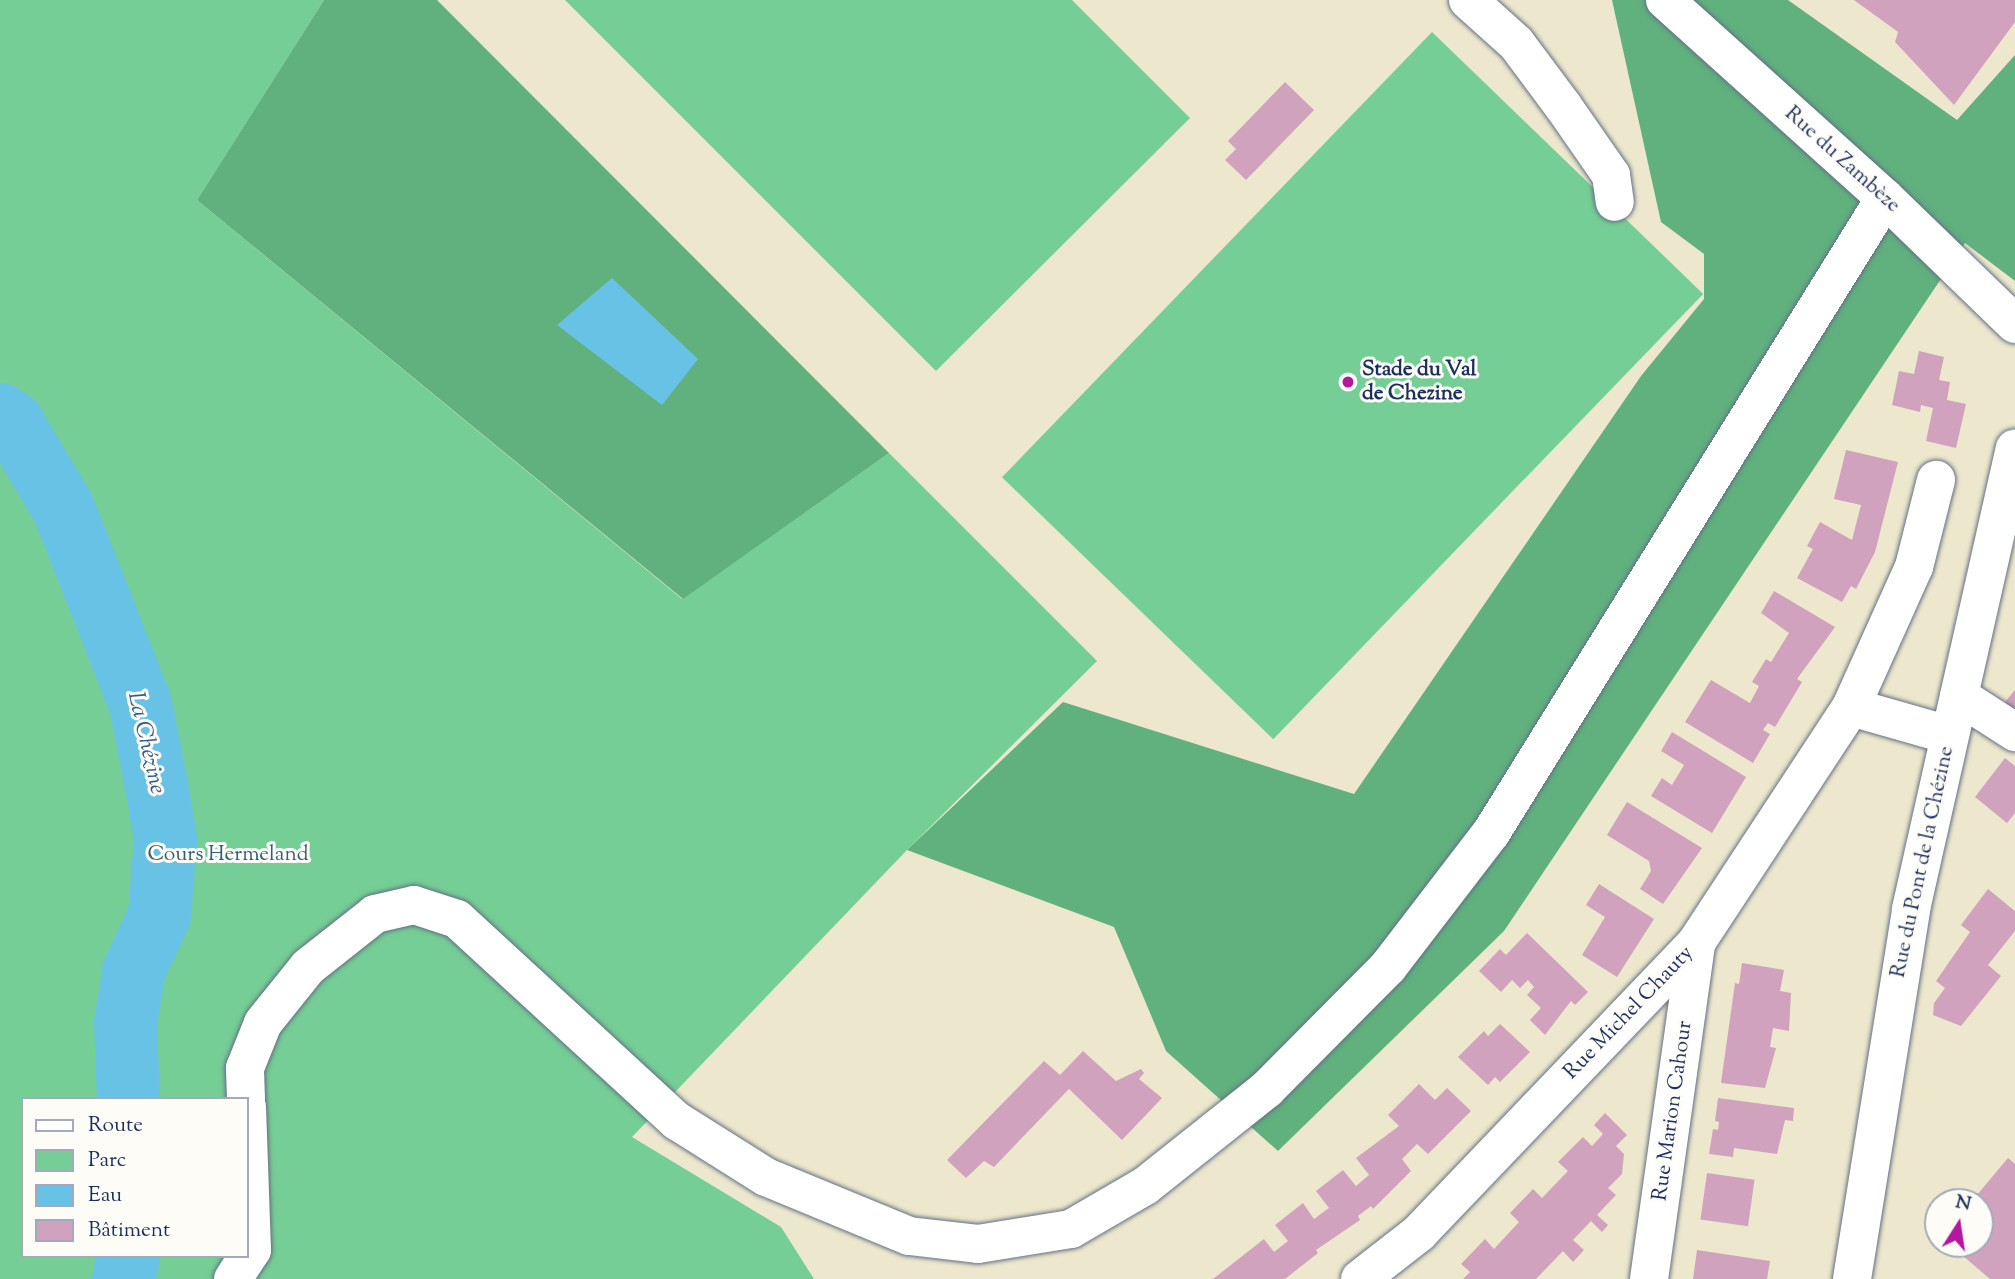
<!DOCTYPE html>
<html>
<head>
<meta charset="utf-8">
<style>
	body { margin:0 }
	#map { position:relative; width:2015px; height:1279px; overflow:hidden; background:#ede8cd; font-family:"Sorts Mill Goudy",serif }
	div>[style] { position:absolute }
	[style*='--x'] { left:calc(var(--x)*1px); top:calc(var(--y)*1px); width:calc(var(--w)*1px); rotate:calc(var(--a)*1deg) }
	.green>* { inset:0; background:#75ce95; transform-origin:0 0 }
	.forest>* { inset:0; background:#60b17e }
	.water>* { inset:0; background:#68c2e6 }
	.river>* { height:63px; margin:-31.5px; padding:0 31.5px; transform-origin:31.5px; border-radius:31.5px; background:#68c2e6 }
	.building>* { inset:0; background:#d0a2bd; transform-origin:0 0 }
	.roads { filter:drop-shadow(0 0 2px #647085) drop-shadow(0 0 2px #647085) }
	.minor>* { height:38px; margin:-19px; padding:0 19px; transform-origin:19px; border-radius:19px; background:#fff }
	.dots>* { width:19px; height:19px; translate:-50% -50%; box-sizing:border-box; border:4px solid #fdfcf7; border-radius:50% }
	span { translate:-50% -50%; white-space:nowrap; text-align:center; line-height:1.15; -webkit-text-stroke:6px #fdfcf7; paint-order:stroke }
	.street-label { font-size:21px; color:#1b2f5e }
	.poi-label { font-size:21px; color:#1b2f5e; font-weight:700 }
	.left { translate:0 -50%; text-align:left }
	.park-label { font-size:21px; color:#365f6e }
	.water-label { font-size:23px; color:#325b87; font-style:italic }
	.legend { position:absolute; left:21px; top:1097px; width:228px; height:161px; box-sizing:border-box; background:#fdfcf7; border:2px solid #a3aaba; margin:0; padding:9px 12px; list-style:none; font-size:21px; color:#1b2f5e }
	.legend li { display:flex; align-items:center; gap:14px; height:35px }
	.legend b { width:35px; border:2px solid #a3aaba }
	.north { position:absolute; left:1924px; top:1188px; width:70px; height:70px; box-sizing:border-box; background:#fdfcf7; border:2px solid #a3aaba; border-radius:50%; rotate:12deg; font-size:19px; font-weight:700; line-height:28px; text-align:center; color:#1b2f5e }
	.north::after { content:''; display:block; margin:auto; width:24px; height:32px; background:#b5179e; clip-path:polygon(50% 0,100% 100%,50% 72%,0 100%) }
</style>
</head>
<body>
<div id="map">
	<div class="green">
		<i style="clip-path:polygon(evenodd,0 0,324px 0,197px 200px,682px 599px,889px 453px,1097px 661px,907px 850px,632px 1137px,781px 1227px,814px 1279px,0 1279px,0 0,23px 1099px,247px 1099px,247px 1256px,23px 1256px,23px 1099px)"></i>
		<i style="clip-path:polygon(565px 0,1072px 0,1190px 118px,936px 371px)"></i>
		<i style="left:1432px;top:32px;width:377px;height:619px;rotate:44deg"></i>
	</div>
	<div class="forest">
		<i style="clip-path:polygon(324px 0,437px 0,889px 453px,683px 599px,197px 200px)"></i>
		<i style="clip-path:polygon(1612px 0,1788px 0,1957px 120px,2015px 55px,2015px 281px,1965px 243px,1504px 931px,1278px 1151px,1166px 1051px,1114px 927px,907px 850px,1063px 702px,1354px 794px,1641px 376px,1704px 299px,1704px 254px,1661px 222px)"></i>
	</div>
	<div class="water">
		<i style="clip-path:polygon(612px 278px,698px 359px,662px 405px,557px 325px)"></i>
	</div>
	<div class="river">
		<i style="--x:0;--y:414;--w:14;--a:34"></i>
		<i style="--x:12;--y:422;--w:100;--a:59.3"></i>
		<i style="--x:63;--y:508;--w:210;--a:68.5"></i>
		<i style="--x:140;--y:703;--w:84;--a:79"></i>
		<i style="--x:156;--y:785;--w:55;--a:80.5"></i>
		<i style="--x:165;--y:839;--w:76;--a:94.5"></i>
		<i style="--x:159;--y:915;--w:62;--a:114.9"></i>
		<i style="--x:133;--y:971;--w:53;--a:98.7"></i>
		<i style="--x:125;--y:1023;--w:76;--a:87.7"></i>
		<i style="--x:123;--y:1279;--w:24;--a:-78"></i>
	</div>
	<div class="building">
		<i style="clip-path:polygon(1854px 0,2015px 0,2015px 22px,1954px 105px,1895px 42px,1898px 32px)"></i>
		<i style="clip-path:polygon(1285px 82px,1314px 110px,1246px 180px,1225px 160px,1236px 149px,1228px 141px)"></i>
		<i style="clip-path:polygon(1919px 351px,1944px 357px,1939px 380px,1950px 382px,1947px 400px,1966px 404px,1956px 448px,1926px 441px,1933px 408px,1921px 405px,1920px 412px,1892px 405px,1899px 371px,1914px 374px)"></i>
		<i style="clip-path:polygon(1846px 450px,1898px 462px,1875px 552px,1856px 589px,1851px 586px,1842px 602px,1797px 578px,1813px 549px,1807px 546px,1820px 522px,1852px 540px,1861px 505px,1834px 499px)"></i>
		<i style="clip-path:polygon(1774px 591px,1835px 627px,1797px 679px,1802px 682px,1775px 727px,1768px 723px,1763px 730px,1770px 734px,1753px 763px,1685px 722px,1711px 680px,1750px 703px,1759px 686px,1752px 682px,1766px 659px,1771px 662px,1789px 633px,1761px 613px)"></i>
		<i style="clip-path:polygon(2015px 690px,2015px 711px,2005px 702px)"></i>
		<i style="clip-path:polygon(1672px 732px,1746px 777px,1712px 833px,1651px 796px,1662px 778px,1672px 785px,1684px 765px,1661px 751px)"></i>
		<i style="clip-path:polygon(2005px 758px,2015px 766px,2015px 813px,2007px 823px,1975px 797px)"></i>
		<i style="clip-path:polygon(1627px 802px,1702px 848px,1663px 904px,1640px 889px,1651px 871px,1649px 861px,1607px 835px)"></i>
		<i style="clip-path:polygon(1599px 884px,1654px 919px,1617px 977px,1582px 955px,1605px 917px,1586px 905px)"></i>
		<i style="clip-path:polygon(1988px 889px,2015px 911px,2015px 931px,1988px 965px,2001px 976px,1961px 1026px,1933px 1015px,1934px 1003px,1945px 988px,1936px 981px,1970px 932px,1961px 925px)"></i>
		<i style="clip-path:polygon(1527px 933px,1588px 992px,1575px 1005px,1571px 1001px,1545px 1035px,1530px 1020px,1541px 1008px,1527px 995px,1534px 987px,1528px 980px,1520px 988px,1512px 980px,1501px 992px,1479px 971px,1500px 949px,1506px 955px)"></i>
		<i style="clip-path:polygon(1742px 963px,1784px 970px,1780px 991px,1791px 993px,1789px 1031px,1773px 1028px,1770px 1047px,1776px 1048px,1765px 1088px,1721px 1083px,1735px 983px,1739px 984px)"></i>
		<i style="clip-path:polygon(1500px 1024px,1530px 1052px,1500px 1082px,1495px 1077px,1488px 1085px,1458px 1057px,1484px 1031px,1488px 1036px)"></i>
		<i style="clip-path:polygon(1083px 1051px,1116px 1081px,1141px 1069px,1144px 1073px,1139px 1079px,1162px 1098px,1122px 1140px,1069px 1089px,994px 1167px,984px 1161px,966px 1178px,947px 1160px,1044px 1061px,1060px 1075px)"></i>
		<i style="clip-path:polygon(1419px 1084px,1435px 1100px,1447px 1088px,1471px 1111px,1428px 1154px,1417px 1144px,1402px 1159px,1411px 1171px,1373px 1209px,1371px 1206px,1358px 1216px,1360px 1220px,1316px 1250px,1318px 1253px,1285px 1279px,1213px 1279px,1264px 1239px,1274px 1252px,1288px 1241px,1275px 1225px,1303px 1203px,1314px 1219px,1329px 1208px,1316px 1191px,1343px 1170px,1356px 1186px,1369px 1175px,1356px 1158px,1399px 1126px,1388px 1115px)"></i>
		<i style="clip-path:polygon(1718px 1098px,1794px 1108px,1793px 1121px,1785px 1120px,1777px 1154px,1734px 1148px,1733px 1157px,1709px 1154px,1713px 1129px,1718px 1130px,1719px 1122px,1715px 1121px)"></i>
		<i style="clip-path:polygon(1605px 1113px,1627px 1135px,1616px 1146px,1624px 1154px,1622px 1174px,1608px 1188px,1616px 1195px,1597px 1215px,1608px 1225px,1602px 1232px,1591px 1221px,1573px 1240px,1584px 1250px,1573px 1262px,1563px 1251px,1536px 1279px,1463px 1279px,1470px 1272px,1461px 1264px,1485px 1239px,1494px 1249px,1519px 1222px,1510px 1213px,1533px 1189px,1542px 1198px,1568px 1171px,1558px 1162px,1583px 1137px,1592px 1146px,1603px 1134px,1594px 1125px)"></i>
		<i style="clip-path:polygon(2008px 1158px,2015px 1164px,2015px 1279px,1990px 1279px,1949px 1244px,1980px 1244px,1980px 1202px,1971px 1202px)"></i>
		<i style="left:1707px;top:1173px;width:48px;height:47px;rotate:8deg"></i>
		<i style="clip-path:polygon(1697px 1250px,1770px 1261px,1767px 1279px,1693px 1279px)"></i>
	</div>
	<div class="roads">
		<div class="minor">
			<i style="--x:1468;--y:0;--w:64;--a:41.9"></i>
			<i style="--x:1516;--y:43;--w:79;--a:53.3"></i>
			<i style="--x:1563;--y:106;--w:84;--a:55.2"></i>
			<i style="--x:1611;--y:175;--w:27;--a:82"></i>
			<i style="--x:1665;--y:0;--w:296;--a:42"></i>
			<i style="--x:1885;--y:198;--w:181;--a:44.1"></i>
			<i style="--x:1959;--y:696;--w:67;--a:32.7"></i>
			<i style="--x:1851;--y:707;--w:102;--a:15.9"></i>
			<i style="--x:246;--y:1099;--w:31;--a:-92"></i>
			<i style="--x:245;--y:1068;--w:48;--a:-68.2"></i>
			<i style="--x:263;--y:1023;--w:72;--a:-51.2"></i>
			<i style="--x:308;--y:967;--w:85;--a:-38.3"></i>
			<i style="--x:375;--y:914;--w:40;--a:-13"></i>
			<i style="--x:414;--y:905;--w:45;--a:18"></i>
			<i style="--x:457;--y:919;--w:299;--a:42.6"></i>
			<i style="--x:677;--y:1121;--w:105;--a:32.2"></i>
			<i style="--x:766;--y:1177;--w:155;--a:22.4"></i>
			<i style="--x:909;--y:1236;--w:69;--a:6.6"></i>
			<i style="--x:978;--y:1244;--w:94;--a:-9.2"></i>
			<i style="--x:1071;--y:1229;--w:86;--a:-30.2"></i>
			<i style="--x:1145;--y:1186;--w:156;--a:-38.5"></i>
			<i style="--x:1267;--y:1089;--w:172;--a:-45.2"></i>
			<i style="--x:1388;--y:967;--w:169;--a:-52.5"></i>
			<i style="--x:1491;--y:833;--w:747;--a:-58.18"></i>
			<i style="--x:233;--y:1279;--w:35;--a:-57"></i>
			<i style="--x:252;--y:1250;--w:143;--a:-92"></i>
			<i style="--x:1360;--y:1279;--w:75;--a:-37.9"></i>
			<i style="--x:1419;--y:1233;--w:401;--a:-46.3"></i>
			<i style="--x:1696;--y:943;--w:282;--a:-56.7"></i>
			<i style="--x:1851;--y:707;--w:154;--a:-65.8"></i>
			<i style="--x:1914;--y:567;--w:90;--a:-75.8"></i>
			<i style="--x:1649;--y:1279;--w:339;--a:-82"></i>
			<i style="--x:1852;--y:1279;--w:375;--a:-80.9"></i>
			<i style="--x:1911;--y:909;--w:472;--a:-77.3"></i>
		</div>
	</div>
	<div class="dots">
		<i style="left:1348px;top:382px;background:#b5179e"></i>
	</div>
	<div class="street-label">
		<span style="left:1842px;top:160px;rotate:42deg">Rue du Zambèze</span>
		<span style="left:1923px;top:862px;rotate:-78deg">Rue du Pont de la Chézine</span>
		<span style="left:1629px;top:1013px;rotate:-46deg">Rue Michel Chauty</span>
		<span style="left:1673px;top:1111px;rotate:-82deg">Rue Marion Cahour</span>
	</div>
	<div class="poi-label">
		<span class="left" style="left:1362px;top:382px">Stade du Val<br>de Chezine</span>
	</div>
	<div class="park-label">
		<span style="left:228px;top:855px">Cours Hermeland</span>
	</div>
	<div class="water-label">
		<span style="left:145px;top:743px;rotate:77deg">La Chézine</span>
	</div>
	<ul class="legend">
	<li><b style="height:9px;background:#fff"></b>Route</li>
	<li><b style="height:19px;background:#75ce95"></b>Parc</li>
	<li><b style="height:19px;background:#68c2e6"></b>Eau</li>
	<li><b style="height:19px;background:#d0a2bd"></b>Bâtiment</li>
	</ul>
	<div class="north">N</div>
</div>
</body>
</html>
